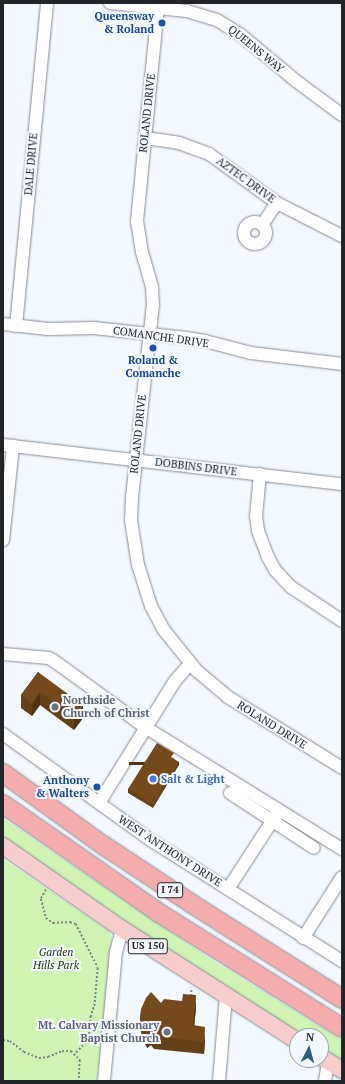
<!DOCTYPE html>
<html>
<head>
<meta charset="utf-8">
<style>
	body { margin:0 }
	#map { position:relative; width:345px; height:1084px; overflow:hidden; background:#f4f9ff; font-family:"PT Serif",serif }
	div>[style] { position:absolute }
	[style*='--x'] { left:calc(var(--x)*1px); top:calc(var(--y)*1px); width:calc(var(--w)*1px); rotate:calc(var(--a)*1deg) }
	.green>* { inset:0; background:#cff4b4 }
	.path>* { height:1.5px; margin-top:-0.75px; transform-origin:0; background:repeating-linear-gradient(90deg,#818589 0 2px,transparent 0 4px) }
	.roads { filter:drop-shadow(0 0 1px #858b91) drop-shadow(0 0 1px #858b91) }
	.minor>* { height:12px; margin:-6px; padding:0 6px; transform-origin:6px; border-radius:6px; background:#fff }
	.minor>.ring { margin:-6px; padding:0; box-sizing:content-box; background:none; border:12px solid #fff; border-radius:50% }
	.major>* { height:16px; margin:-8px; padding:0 8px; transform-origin:8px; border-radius:8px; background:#f8cdce }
	.highway>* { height:18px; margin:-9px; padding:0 9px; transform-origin:9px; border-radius:9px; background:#f4acad }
	.wall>* { inset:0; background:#644019 }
	.shaded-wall>* { inset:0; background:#513414; transform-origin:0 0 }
	.building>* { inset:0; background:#744a1d }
	.dots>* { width:11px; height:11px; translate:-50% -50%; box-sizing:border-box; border:2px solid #f4f9ff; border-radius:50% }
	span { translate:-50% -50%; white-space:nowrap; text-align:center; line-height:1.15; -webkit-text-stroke:4px #f4f9ff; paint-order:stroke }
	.shield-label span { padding:1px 3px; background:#f4f9ff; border:1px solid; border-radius:3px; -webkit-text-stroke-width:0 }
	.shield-label { font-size:10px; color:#222527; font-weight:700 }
	.transit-label { font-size:11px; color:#164399; font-weight:700 }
	.right { translate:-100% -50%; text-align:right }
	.street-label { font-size:11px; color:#222527 }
	.worship-label { font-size:11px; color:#5b616d; font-weight:700 }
	.left { translate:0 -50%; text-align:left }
	.shop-label { font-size:11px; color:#366cbe; font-weight:700 }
	.park-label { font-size:11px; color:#1b3402; font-style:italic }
	.frame { position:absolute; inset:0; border:4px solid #222527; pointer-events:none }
	.north { position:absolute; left:289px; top:1028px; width:40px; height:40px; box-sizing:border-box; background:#f4f9ff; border:1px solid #a0a4a9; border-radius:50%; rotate:6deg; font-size:11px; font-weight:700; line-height:16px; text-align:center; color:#222527 }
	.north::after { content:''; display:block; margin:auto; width:14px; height:18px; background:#2e607e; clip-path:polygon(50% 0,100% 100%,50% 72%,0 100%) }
</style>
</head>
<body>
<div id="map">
	<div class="green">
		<i style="clip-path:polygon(3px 818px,209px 958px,342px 1040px,342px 1062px,321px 1049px,321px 1036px,301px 1036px,202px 973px,3px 839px)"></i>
		<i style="clip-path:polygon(3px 859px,109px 931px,112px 937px,97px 1081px,3px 1081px)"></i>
	</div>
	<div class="path">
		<i style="--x:46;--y:890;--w:10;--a:119"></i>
		<i style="--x:41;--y:899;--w:20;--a:75"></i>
		<i style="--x:46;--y:918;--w:9;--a:36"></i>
		<i style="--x:53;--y:923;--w:17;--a:-3"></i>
		<i style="--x:70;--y:922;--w:6;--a:18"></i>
		<i style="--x:76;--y:924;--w:49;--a:63.4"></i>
		<i style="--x:98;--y:968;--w:36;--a:95"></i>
		<i style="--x:95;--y:1004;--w:13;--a:108"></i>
		<i style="--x:91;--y:1016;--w:24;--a:95"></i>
		<i style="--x:89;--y:1040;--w:20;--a:135"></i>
		<i style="--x:191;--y:996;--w:8;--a:-90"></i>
		<i style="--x:3;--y:1040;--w:7;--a:8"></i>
		<i style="--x:10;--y:1041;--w:18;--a:38"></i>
		<i style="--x:24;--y:1052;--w:16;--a:22"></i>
		<i style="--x:39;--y:1058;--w:9;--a:-6"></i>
		<i style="--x:48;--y:1057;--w:15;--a:-23"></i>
		<i style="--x:62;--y:1051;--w:9;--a:0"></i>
		<i style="--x:71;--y:1051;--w:13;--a:45"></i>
		<i style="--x:80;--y:1060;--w:21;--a:93"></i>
	</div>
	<div class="roads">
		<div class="minor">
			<i style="--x:110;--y:3;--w:77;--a:5.9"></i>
			<i style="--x:187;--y:11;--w:31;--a:17"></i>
			<i style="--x:217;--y:20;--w:28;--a:32"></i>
			<i style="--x:241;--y:35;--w:72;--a:39.9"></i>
			<i style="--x:296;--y:81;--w:57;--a:36.5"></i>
			<i style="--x:158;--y:7;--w:215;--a:95.6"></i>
			<i style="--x:137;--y:221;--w:31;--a:81"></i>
			<i style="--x:142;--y:252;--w:36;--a:74"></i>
			<i style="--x:152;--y:287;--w:17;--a:87"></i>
			<i style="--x:153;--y:304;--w:193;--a:96.2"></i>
			<i style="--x:132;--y:496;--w:24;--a:92"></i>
			<i style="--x:131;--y:520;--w:46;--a:81.2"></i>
			<i style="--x:138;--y:565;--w:43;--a:72.4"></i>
			<i style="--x:151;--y:606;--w:26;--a:62"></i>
			<i style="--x:163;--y:629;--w:54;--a:51"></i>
			<i style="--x:197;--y:671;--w:40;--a:40"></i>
			<i style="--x:228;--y:697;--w:134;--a:31.9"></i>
			<i style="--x:145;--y:138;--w:34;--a:8"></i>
			<i style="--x:179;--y:143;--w:32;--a:20"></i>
			<i style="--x:209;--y:154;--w:84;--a:35.8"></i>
			<i style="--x:277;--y:203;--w:73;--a:26.9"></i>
			<i class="ring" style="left:244px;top:222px;width:10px;height:10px"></i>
			<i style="--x:262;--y:225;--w:27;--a:-56"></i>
			<i style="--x:3;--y:324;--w:45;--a:6.3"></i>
			<i style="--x:48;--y:329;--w:46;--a:-1.2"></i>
			<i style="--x:94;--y:328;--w:93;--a:6.2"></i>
			<i style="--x:186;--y:338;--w:19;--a:9"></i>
			<i style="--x:205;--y:341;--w:48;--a:14.6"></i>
			<i style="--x:251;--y:353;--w:92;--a:6.9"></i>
			<i style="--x:16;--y:326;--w:324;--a:-84.5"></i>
			<i style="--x:3;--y:445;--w:341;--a:6.6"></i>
			<i style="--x:260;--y:474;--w:42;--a:95.4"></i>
			<i style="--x:256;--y:516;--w:15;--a:82"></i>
			<i style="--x:258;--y:531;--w:28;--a:69"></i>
			<i style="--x:268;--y:557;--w:15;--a:62"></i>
			<i style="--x:275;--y:570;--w:23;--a:47"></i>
			<i style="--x:291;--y:587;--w:61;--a:33.7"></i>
			<i style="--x:3;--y:540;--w:95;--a:-83.9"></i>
			<i style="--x:3;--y:654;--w:46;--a:5"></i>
			<i style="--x:49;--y:658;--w:6;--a:31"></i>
			<i style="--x:54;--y:661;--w:112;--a:36"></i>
			<i style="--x:145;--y:727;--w:232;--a:31.8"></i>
			<i style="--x:3;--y:734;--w:183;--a:35.7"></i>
			<i style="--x:152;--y:841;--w:225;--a:32.3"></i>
			<i style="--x:230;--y:793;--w:100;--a:33.2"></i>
			<i style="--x:99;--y:803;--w:144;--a:-58.1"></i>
			<i style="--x:175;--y:681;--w:23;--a:-49"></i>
			<i style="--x:228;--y:889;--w:88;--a:-57"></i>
			<i style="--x:303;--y:938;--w:72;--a:-57.4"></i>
			<i style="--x:104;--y:1081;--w:130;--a:-84.7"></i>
			<i style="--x:116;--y:952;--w:24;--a:-75"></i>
			<i style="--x:219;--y:1081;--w:85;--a:-85.3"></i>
			<i style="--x:325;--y:1081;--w:20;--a:-81"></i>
		</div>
		<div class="major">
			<i style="--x:3;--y:846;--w:145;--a:34.9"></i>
			<i style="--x:122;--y:929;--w:208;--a:32.6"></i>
			<i style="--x:321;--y:1057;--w:25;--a:32"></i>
		</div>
		<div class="highway">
			<i style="--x:3;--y:773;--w:123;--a:35.8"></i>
			<i style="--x:103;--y:845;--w:107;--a:33.5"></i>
			<i style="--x:192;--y:904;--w:178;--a:32.3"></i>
			<i style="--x:3;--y:804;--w:190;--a:34.9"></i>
			<i style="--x:159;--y:913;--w:216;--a:32.1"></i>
		</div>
	</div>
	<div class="wall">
		<i style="clip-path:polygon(38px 672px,83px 718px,74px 730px,40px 705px,32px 716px,21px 708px,21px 695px)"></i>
		<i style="clip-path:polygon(174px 757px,173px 758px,179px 765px,153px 808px,128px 793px,128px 789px)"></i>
		<i style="clip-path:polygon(161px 1003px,196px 1008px,194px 1026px,205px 1040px,204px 1054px,154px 1049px,151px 1045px,147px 1048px,144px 1042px,140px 1029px,140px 1016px)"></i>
	</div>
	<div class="shaded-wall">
		<i style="clip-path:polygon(40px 692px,40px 705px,32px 716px,32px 704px)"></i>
		<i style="clip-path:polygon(83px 705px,83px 718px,74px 730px,74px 717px)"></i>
		<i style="left:179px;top:762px;width:3px;height:50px;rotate:90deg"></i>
		<i style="clip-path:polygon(196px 995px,196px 1008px,193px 1038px,193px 1025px)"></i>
		<i style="clip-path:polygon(205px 1027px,205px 1040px,204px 1054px,204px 1042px)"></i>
		<i style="clip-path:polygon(151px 1032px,151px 1045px,147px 1048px,147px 1035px)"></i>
	</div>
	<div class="building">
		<i style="clip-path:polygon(38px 672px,83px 705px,74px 717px,40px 692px,32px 704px,21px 695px)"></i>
		<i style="clip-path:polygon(157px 743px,174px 753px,171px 757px,179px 762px,153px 805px,128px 789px)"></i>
		<i style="clip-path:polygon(151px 992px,161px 1003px,164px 999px,182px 1001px,183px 994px,196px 995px,193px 1025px,205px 1027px,204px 1042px,154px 1036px,151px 1032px,147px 1035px,144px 1029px,140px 1016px,141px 1009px,146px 998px)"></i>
	</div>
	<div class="dots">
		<i style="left:162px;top:23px;background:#1a4fb4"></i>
		<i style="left:153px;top:348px;background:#1a4fb4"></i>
		<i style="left:55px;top:707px;background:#6b7280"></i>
		<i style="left:153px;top:779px;background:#3f7fe0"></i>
		<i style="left:97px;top:787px;background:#1a4fb4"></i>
		<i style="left:167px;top:1032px;background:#6b7280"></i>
	</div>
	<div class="shield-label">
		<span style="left:170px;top:890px">I 74</span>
		<span style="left:148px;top:946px">US 150</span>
	</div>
	<div class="transit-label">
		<span class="right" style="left:154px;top:23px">Queensway<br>&amp; Roland</span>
		<span style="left:153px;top:367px">Roland &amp;<br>Comanche</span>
		<span class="right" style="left:89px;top:787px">Anthony<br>&amp; Walters</span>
	</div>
	<div class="street-label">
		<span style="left:256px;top:49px;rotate:39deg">QUEENS WAY</span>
		<span style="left:147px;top:113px;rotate:-84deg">ROLAND DRIVE</span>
		<span style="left:31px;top:164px;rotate:-85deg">DALE DRIVE</span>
		<span style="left:246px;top:180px;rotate:36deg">AZTEC DRIVE</span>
		<span style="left:161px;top:337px;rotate:8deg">COMANCHE DRIVE</span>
		<span style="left:138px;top:434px;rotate:-84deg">ROLAND DRIVE</span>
		<span style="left:196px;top:467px;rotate:7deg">DOBBINS DRIVE</span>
		<span style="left:272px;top:725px;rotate:32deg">ROLAND DRIVE</span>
		<span style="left:170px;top:851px;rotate:33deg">WEST ANTHONY DRIVE</span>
	</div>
	<div class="worship-label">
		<span class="left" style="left:63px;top:707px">Northside<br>Church of Christ</span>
		<span class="right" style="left:159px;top:1032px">Mt. Calvary Missionary<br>Baptist Church</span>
	</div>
	<div class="shop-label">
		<span class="left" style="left:161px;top:779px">Salt &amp; Light</span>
	</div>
	<div class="park-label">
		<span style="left:56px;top:959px">Garden<br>Hills Park</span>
	</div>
	<div class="frame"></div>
	<div class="north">N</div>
</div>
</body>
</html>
